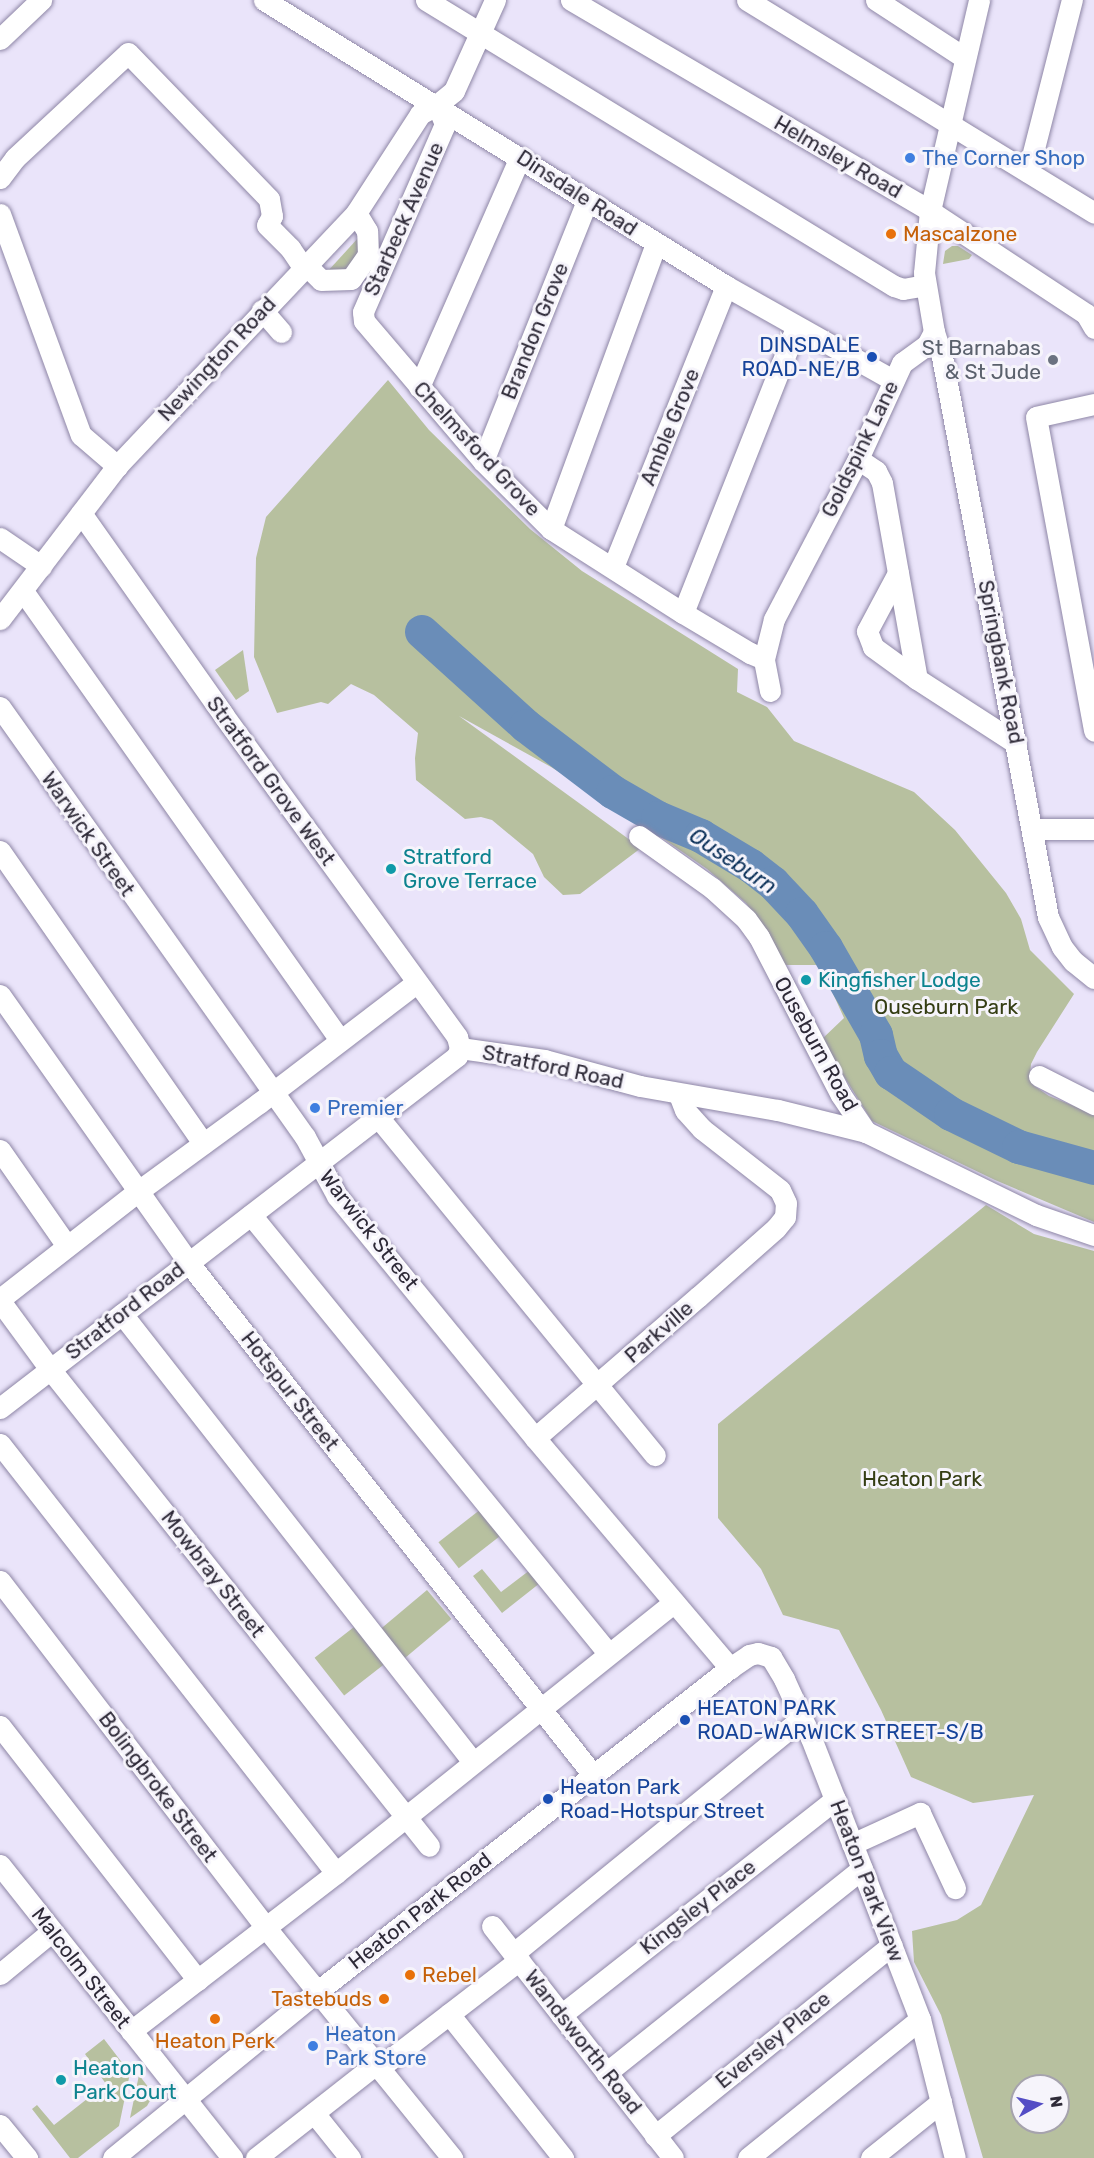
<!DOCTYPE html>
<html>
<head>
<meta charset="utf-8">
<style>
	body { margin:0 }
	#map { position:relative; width:1094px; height:2158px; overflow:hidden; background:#eae4fa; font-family:Rubik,sans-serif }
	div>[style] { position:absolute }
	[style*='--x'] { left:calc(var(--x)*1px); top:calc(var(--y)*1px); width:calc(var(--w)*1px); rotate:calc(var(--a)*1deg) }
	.green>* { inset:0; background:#b7c09f; transform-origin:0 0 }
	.river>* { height:34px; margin:-17px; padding:0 17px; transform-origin:17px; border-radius:17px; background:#6a8db8 }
	.roads { filter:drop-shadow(0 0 2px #8e86a6) drop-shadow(0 0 2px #8e86a6) }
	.minor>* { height:21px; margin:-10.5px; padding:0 10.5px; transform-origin:10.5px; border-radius:10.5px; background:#fff }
	.dots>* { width:16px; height:16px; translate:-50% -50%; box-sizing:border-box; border:3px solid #f6f4fb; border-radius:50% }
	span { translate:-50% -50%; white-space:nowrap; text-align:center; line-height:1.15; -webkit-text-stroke:6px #f6f4fb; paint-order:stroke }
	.street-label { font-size:21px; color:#2e2a38 }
	.shop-label { font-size:21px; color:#366cbe }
	.left { translate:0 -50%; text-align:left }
	.food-label { font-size:21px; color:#c56008 }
	.right { translate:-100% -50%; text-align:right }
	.transit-label { font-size:21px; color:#164399 }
	.worship-label { font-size:21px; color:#5b616d }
	.culture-label { font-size:21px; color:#0d838f }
	.park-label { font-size:21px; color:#343d13 }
	.water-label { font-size:22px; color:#0b3059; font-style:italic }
	.north { position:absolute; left:1010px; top:2074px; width:60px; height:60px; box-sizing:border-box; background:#f6f4fb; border:2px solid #a6a3ad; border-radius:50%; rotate:82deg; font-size:16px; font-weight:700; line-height:24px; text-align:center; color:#2e2a38 }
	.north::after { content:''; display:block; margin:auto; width:21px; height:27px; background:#544dc5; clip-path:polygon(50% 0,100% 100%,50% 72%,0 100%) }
</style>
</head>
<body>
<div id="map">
	<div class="green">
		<i style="clip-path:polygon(359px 237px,360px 249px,347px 271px,327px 272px)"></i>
		<i style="clip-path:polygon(952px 246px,958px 246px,972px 255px,969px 259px,943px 264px,945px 251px)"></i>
		<i style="clip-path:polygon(388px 380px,429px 430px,530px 529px,582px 571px,738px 669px,737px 692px,767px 707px,794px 741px,914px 792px,955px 830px,1006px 893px,1021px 919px,1030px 950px,1074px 994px,1037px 1052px,1031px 1064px,1030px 1075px,1033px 1085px,1049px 1096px,1094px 1114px,1094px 1222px,995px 1180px,872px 1121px,821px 1040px,844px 1018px,820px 965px,783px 965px,765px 929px,746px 903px,707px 869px,629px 815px,551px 767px,459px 716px,641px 848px,580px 894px,563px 895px,544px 877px,533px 854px,492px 820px,481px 817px,465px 819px,416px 780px,415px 758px,418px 733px,374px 695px,351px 684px,328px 704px,321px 702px,277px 713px,254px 657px,256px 558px,266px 517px)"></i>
		<i style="clip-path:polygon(243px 650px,249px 691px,236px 700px,215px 670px)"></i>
		<i style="clip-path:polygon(evenodd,986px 1205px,1034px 1234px,1094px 1251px,1094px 2158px,983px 2158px,941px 2015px,914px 1962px,912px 1931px,957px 1920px,981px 1905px,1034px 1795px,973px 1803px,911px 1777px,881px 1710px,839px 1630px,783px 1615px,761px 1569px,718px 1518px,718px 1424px,986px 1205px,1022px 2086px,1058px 2086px,1058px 2122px,1022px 2122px,1022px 2086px)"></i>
		<i style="left:481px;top:1509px;width:33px;height:54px;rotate:52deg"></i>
		<i style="clip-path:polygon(482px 1569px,501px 1592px,530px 1570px,540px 1583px,502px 1613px,473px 1576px)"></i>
		<i style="left:427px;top:1590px;width:38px;height:61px;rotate:50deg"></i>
		<i style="left:354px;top:1627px;width:48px;height:50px;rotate:52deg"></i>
		<i style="clip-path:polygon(104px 2039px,130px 2073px,119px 2126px,78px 2158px,70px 2158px,32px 2109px,37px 2105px,54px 2125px,106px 2084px,85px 2054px)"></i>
		<i style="clip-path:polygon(139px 2075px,152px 2092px,151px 2099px,147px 2106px,130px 2118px)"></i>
	</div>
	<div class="river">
		<i style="--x:422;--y:632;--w:140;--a:42.1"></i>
		<i style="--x:526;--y:726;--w:109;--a:37.2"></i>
		<i style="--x:613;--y:792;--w:52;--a:30"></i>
		<i style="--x:658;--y:818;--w:47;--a:22.7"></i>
		<i style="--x:701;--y:836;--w:58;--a:31"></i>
		<i style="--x:751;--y:866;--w:28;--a:38"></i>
		<i style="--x:773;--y:883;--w:42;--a:46.9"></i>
		<i style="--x:802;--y:914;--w:42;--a:54.8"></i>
		<i style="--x:826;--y:948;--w:100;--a:60.1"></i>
		<i style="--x:876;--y:1035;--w:22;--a:77"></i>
		<i style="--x:881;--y:1056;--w:20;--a:60"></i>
		<i style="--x:891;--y:1073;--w:73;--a:34.3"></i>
		<i style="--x:951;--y:1114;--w:76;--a:25.9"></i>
		<i style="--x:1019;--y:1147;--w:78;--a:15.6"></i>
	</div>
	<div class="roads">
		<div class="minor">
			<i style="--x:264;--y:0;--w:543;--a:31.76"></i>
			<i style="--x:726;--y:286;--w:192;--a:29.4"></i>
			<i style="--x:426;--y:0;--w:548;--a:31.43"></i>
			<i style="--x:894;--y:286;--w:9;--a:18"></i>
			<i style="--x:903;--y:289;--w:22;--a:-10"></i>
			<i style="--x:495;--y:0;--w:100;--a:114.3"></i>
			<i style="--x:454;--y:91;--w:22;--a:141"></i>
			<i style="--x:437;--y:105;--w:21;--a:67"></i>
			<i style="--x:445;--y:124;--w:205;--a:113.6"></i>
			<i style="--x:363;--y:312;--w:9;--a:84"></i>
			<i style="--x:364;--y:321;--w:184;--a:49.6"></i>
			<i style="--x:483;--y:461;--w:96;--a:45"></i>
			<i style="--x:551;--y:529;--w:156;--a:32.5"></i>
			<i style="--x:683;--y:613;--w:78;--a:30.8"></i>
			<i style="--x:750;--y:653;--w:15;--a:23"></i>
			<i style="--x:571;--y:0;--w:416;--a:30.4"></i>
			<i style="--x:930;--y:211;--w:187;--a:33.4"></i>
			<i style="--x:1086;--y:314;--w:16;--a:60"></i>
			<i style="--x:747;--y:0;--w:407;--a:31.5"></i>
			<i style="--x:876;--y:0;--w:106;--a:33.1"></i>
			<i style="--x:0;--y:39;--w:57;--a:-43.6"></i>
			<i style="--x:1028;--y:172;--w:178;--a:-75.7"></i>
			<i style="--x:0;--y:178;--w:25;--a:-53"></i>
			<i style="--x:15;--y:158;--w:154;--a:-42.9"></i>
			<i style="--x:128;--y:53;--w:203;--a:46"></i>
			<i style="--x:269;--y:199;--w:17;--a:80"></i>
			<i style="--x:272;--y:216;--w:10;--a:119"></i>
			<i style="--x:267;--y:225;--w:33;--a:45"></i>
			<i style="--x:290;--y:248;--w:25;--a:56"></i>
			<i style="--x:0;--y:214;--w:235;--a:69.9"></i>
			<i style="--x:81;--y:435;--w:48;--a:40.7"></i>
			<i style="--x:306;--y:265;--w:21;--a:45"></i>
			<i style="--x:321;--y:280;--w:30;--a:-2"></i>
			<i style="--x:351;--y:279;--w:29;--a:-55"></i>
			<i style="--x:368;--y:255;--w:24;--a:-92"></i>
			<i style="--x:367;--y:231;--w:21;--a:-121"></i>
			<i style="--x:262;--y:310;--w:29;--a:49"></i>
			<i style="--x:934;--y:332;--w:26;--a:72"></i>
			<i style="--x:942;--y:357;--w:570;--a:79.28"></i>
			<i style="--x:1048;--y:917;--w:33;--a:65"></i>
			<i style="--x:1062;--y:947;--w:18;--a:52"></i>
			<i style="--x:1073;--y:961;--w:27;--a:39"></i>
			<i style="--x:419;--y:387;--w:251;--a:-66.3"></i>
			<i style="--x:1094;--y:404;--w:59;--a:167.4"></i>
			<i style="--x:1036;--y:417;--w:319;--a:79.5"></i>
			<i style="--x:858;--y:459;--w:22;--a:34"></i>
			<i style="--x:876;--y:471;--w:13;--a:63"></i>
			<i style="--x:882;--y:483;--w:199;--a:79.9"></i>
			<i style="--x:917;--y:679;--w:118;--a:32.9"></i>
			<i style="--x:483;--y:461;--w:280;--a:-68.2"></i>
			<i style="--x:81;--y:513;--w:248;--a:54.8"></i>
			<i style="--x:224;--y:716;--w:397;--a:54"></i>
			<i style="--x:457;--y:1037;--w:11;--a:75"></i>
			<i style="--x:551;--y:529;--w:304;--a:-69.8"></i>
			<i style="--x:0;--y:538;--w:50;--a:34.3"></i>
			<i style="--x:613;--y:567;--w:303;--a:-68.1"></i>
			<i style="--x:898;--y:573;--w:66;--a:118.1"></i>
			<i style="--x:867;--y:631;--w:17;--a:69"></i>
			<i style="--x:873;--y:647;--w:54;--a:36"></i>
			<i style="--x:23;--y:591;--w:550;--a:54.78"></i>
			<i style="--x:683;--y:613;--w:308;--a:-68.4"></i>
			<i style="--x:0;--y:619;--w:193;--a:-52.6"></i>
			<i style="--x:117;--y:466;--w:348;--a:-46.6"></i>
			<i style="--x:356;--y:213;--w:118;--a:-57.1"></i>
			<i style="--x:420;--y:114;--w:19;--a:-28"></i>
			<i style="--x:770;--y:691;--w:33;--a:-101"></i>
			<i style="--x:764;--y:659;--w:41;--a:-76"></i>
			<i style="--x:774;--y:619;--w:181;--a:-62.3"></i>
			<i style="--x:858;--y:459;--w:106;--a:-65.4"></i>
			<i style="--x:902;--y:363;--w:31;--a:-36"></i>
			<i style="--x:927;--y:345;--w:15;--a:-62"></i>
			<i style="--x:934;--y:332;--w:60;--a:-99.6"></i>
			<i style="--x:924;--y:273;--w:62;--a:-84.5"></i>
			<i style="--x:930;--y:211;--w:217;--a:-76.9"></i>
			<i style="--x:0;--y:707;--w:527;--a:54.65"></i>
			<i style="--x:305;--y:1137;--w:67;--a:61.5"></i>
			<i style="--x:337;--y:1196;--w:313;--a:50.7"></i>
			<i style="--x:535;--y:1438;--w:302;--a:49.7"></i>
			<i style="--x:1032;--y:829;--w:62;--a:0"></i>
			<i style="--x:639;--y:836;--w:90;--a:35.5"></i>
			<i style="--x:712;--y:888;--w:46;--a:42.4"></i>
			<i style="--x:746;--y:919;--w:22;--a:54"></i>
			<i style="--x:759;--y:937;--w:178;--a:62.6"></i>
			<i style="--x:841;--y:1095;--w:45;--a:56"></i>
			<i style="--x:0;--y:851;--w:356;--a:55.2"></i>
			<i style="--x:0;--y:995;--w:327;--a:54.8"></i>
			<i style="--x:188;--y:1262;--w:655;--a:51.7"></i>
			<i style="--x:460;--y:1048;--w:85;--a:8.1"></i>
			<i style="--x:544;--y:1060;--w:99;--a:15.2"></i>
			<i style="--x:640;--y:1086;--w:140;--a:9.9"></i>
			<i style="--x:778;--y:1110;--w:91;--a:14"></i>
			<i style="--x:866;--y:1132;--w:189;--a:26"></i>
			<i style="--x:1036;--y:1215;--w:61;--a:19"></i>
			<i style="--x:1039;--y:1076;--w:62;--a:27"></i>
			<i style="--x:378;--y:1117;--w:437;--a:50.7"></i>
			<i style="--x:0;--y:1150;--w:117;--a:55.1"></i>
			<i style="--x:251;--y:1215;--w:565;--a:50.82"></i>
			<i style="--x:0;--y:1299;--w:174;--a:-38"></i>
			<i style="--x:137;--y:1192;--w:151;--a:-36.1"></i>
			<i style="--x:259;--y:1103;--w:198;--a:-37.4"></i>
			<i style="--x:0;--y:1301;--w:84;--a:53.7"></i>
			<i style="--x:50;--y:1369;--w:609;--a:51.53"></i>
			<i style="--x:122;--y:1314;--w:569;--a:51.92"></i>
			<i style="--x:0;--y:1408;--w:577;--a:-37.6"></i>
			<i style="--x:457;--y:1056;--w:9;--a:-69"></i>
			<i style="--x:535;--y:1438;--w:216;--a:-40.9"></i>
			<i style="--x:698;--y:1297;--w:104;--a:-41.5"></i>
			<i style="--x:776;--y:1228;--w:14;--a:-51"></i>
			<i style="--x:785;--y:1217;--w:14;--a:-86"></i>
			<i style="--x:786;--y:1203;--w:14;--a:-115"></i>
			<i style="--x:780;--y:1190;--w:99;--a:-142"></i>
			<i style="--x:702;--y:1129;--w:25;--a:-132"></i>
			<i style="--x:685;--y:1110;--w:17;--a:-111"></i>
			<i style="--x:0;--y:1444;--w:545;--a:51.93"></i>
			<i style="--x:0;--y:1581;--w:437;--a:52.5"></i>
			<i style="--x:266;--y:1928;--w:296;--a:51"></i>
			<i style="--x:0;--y:1726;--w:322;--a:52.1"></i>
			<i style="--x:852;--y:1844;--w:75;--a:-24.5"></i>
			<i style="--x:920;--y:1813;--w:83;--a:65"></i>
			<i style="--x:0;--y:1865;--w:374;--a:51.6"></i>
			<i style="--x:492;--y:1926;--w:294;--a:52"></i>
			<i style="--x:514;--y:1953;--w:372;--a:-39.2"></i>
			<i style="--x:0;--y:1974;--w:67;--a:-39.6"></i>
			<i style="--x:449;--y:2014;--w:184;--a:51.6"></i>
			<i style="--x:561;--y:2015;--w:349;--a:-38.2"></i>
			<i style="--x:131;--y:2031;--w:259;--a:-37.6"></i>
			<i style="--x:336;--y:1873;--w:433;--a:-38.7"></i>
			<i style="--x:379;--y:2068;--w:177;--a:-37.6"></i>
			<i style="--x:606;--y:2073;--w:327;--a:-38.6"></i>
			<i style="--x:314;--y:2113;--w:58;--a:51.3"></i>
			<i style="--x:0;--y:2125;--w:43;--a:50.7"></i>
			<i style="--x:655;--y:2136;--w:304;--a:-38.9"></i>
			<i style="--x:113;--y:2158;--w:264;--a:-39.2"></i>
			<i style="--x:318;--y:1991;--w:524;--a:-38.1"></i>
			<i style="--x:730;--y:1668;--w:23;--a:-34"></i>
			<i style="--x:749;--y:1655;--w:9;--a:-13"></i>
			<i style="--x:758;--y:1653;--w:14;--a:17"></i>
			<i style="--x:771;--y:1657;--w:26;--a:59"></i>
			<i style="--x:784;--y:1679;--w:65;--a:65.4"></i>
			<i style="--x:811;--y:1738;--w:141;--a:68.7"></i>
			<i style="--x:862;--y:1869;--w:161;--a:68.9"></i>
			<i style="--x:920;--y:2019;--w:143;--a:75.9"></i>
			<i style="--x:256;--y:2158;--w:152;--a:-38.1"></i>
			<i style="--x:748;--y:2158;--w:221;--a:-38.9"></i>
			<i style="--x:871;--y:2158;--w:90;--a:-38.7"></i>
		</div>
	</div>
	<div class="dots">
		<i style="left:910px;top:158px;background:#3f7fe0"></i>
		<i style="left:891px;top:234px;background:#e8710a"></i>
		<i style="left:872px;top:357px;background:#1a4fb4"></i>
		<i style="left:1053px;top:360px;background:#6b7280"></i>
		<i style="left:391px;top:869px;background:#0f9aa8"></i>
		<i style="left:806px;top:980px;background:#0f9aa8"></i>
		<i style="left:315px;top:1108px;background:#3f7fe0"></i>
		<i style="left:685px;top:1720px;background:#1a4fb4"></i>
		<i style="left:548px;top:1799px;background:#1a4fb4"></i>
		<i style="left:410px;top:1975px;background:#e8710a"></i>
		<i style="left:384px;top:1999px;background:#e8710a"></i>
		<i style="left:215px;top:2019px;background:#e8710a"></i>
		<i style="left:313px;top:2046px;background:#3f7fe0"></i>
		<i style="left:61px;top:2080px;background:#0f9aa8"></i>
	</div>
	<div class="street-label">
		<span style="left:838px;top:157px;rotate:30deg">Helmsley Road</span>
		<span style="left:577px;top:193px;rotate:33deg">Dinsdale Road</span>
		<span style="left:404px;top:219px;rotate:-66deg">Starbeck Avenue</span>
		<span style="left:535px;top:331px;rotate:-68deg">Brandon Grove</span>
		<span style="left:217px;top:359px;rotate:-47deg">Newington Road</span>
		<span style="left:670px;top:427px;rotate:-68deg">Amble Grove</span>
		<span style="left:477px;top:449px;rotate:47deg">Chelmsford Grove</span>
		<span style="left:860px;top:449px;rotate:-64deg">Goldspink Lane</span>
		<span style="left:1001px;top:662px;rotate:79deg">Springbank Road</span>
		<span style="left:271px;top:781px;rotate:54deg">Stratford Grove West</span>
		<span style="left:88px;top:834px;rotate:55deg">Warwick Street</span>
		<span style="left:816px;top:1044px;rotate:61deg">Ouseburn Road</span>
		<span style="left:553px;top:1067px;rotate:12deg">Stratford Road</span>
		<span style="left:369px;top:1230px;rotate:52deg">Warwick Street</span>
		<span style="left:125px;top:1311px;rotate:-38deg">Stratford Road</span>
		<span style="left:659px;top:1332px;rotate:-41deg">Parkville</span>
		<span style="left:290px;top:1391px;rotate:52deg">Hotspur Street</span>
		<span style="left:213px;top:1574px;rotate:52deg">Mowbray Street</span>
		<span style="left:158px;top:1787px;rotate:53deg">Bolingbroke Street</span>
		<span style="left:867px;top:1881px;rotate:69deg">Heaton Park View</span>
		<span style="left:698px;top:1907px;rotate:-38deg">Kingsley Place</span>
		<span style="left:420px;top:1911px;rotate:-38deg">Heaton Park Road</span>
		<span style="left:81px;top:1968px;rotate:52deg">Malcolm Street</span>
		<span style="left:773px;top:2040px;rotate:-39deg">Eversley Place</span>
		<span style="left:583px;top:2042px;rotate:52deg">Wandsworth Road</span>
	</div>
	<div class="shop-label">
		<span class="left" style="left:922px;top:158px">The Corner Shop</span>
		<span class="left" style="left:327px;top:1108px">Premier</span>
		<span class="left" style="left:325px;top:2046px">Heaton<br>Park Store</span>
	</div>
	<div class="food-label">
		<span class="left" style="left:903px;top:234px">Mascalzone</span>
		<span class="left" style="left:422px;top:1975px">Rebel</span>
		<span class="right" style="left:372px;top:1999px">Tastebuds</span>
		<span style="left:215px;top:2041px">Heaton Perk</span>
	</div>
	<div class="transit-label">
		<span class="right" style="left:860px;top:357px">DINSDALE<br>ROAD-NE/B</span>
		<span class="left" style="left:697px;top:1720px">HEATON PARK<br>ROAD-WARWICK STREET-S/B</span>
		<span class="left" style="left:560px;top:1799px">Heaton Park<br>Road-Hotspur Street</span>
	</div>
	<div class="worship-label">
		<span class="right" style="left:1041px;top:360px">St Barnabas<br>&amp; St Jude</span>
	</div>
	<div class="culture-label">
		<span class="left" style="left:403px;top:869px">Stratford<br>Grove Terrace</span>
		<span class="left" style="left:818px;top:980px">Kingfisher Lodge</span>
		<span class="left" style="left:73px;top:2080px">Heaton<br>Park Court</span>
	</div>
	<div class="park-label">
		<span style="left:946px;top:1007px">Ouseburn Park</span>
		<span style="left:922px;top:1479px">Heaton Park</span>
	</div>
	<div class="water-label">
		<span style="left:733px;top:861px;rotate:34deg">Ouseburn</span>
	</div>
	<div class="north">N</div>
</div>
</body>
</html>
